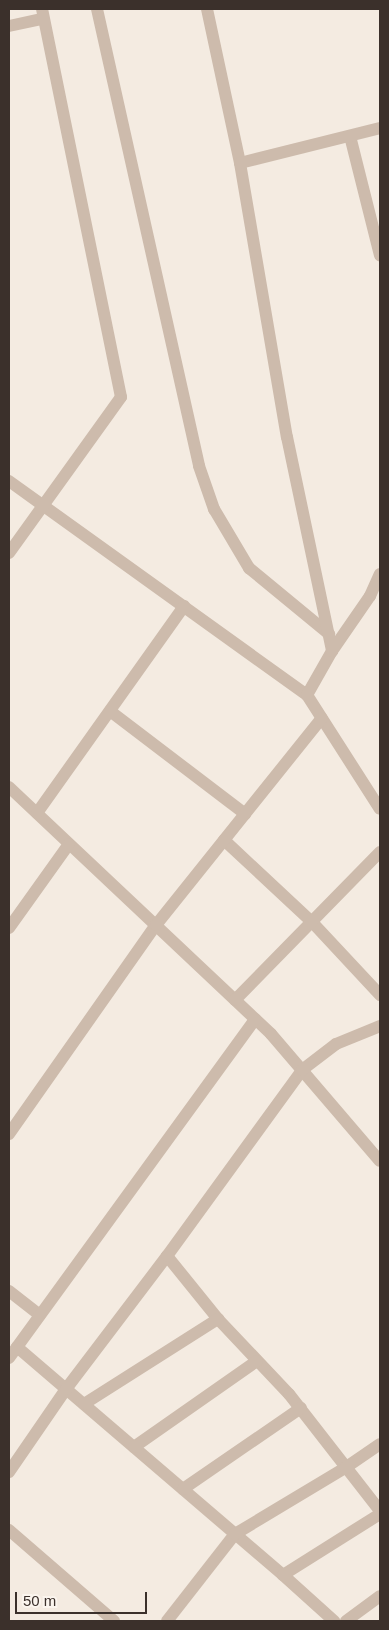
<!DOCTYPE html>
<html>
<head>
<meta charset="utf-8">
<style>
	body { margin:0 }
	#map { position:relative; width:389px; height:1630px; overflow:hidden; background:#f4ebe1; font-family:Helvetica,sans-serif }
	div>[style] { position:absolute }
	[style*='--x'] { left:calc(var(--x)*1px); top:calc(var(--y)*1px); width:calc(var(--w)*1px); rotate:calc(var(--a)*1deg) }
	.minor>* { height:12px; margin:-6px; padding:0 6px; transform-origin:6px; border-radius:6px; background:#cdbbac }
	span { translate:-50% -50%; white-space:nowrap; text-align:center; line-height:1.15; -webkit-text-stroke:4px #fbf5ee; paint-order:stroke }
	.frame { position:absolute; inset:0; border:10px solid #3b302b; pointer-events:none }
	.scale { position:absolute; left:15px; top:1592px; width:132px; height:22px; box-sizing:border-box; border:2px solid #3b302b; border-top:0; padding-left:6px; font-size:15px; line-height:18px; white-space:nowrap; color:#3b302b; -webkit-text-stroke:4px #fbf5ee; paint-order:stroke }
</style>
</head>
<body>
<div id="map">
	<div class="minor">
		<i style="--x:97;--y:9;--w:468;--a:77.4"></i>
		<i style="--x:199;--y:466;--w:46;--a:70.8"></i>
		<i style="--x:214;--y:509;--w:69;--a:59.3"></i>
		<i style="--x:249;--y:568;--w:104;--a:39.5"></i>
		<i style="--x:207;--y:9;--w:157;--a:77.9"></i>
		<i style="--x:240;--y:163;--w:278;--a:80.3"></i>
		<i style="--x:287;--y:437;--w:219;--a:78.1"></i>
		<i style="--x:9;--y:26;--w:35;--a:-12"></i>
		<i style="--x:350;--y:136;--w:123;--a:75.9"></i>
		<i style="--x:240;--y:163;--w:144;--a:-14"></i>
		<i style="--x:9;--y:481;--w:367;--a:35.7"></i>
		<i style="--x:307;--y:695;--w:135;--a:57.4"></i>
		<i style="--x:9;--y:553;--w:192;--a:-54.3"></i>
		<i style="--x:121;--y:397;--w:396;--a:-101.5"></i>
		<i style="--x:307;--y:695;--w:51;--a:-60.4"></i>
		<i style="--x:332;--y:651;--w:67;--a:-55.4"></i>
		<i style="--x:370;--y:596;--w:24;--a:-66"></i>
		<i style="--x:110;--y:711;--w:170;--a:37.3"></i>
		<i style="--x:9;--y:787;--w:360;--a:43.3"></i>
		<i style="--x:271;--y:1034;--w:167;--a:49.4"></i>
		<i style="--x:37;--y:813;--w:254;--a:-54.6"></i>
		<i style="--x:224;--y:840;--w:120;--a:43"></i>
		<i style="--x:312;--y:922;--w:100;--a:47"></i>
		<i style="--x:9;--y:928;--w:103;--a:-54.5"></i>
		<i style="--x:235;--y:1000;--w:207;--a:-45.6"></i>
		<i style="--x:9;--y:1134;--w:256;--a:-54.9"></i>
		<i style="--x:156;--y:925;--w:265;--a:-51.3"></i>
		<i style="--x:167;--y:1256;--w:81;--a:51"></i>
		<i style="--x:218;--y:1319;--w:103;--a:46.6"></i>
		<i style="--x:289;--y:1394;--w:148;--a:52.1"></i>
		<i style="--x:9;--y:1291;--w:39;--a:38"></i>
		<i style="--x:17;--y:1347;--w:350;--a:40.6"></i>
		<i style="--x:283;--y:1575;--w:69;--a:42"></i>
		<i style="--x:9;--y:1358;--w:419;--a:-54"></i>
		<i style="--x:84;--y:1404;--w:159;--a:-32.4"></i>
		<i style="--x:134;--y:1447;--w:150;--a:-35"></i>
		<i style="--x:9;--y:1472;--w:101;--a:-55.5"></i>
		<i style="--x:66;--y:1389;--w:167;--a:-52.8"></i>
		<i style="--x:167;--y:1256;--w:230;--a:-54"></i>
		<i style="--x:302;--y:1070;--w:43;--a:-37.4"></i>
		<i style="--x:336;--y:1044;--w:48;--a:-22.2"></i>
		<i style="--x:183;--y:1489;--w:143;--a:-34.5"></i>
		<i style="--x:9;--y:1530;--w:139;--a:40.9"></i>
		<i style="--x:283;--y:1575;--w:115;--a:-32.2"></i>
		<i style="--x:167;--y:1621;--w:110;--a:-52"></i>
		<i style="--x:235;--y:1534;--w:128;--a:-31"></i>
		<i style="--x:345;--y:1468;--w:42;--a:-34.4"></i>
		<i style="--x:346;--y:1621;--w:42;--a:-36.3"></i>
	</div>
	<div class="frame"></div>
	<div class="scale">50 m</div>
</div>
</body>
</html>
